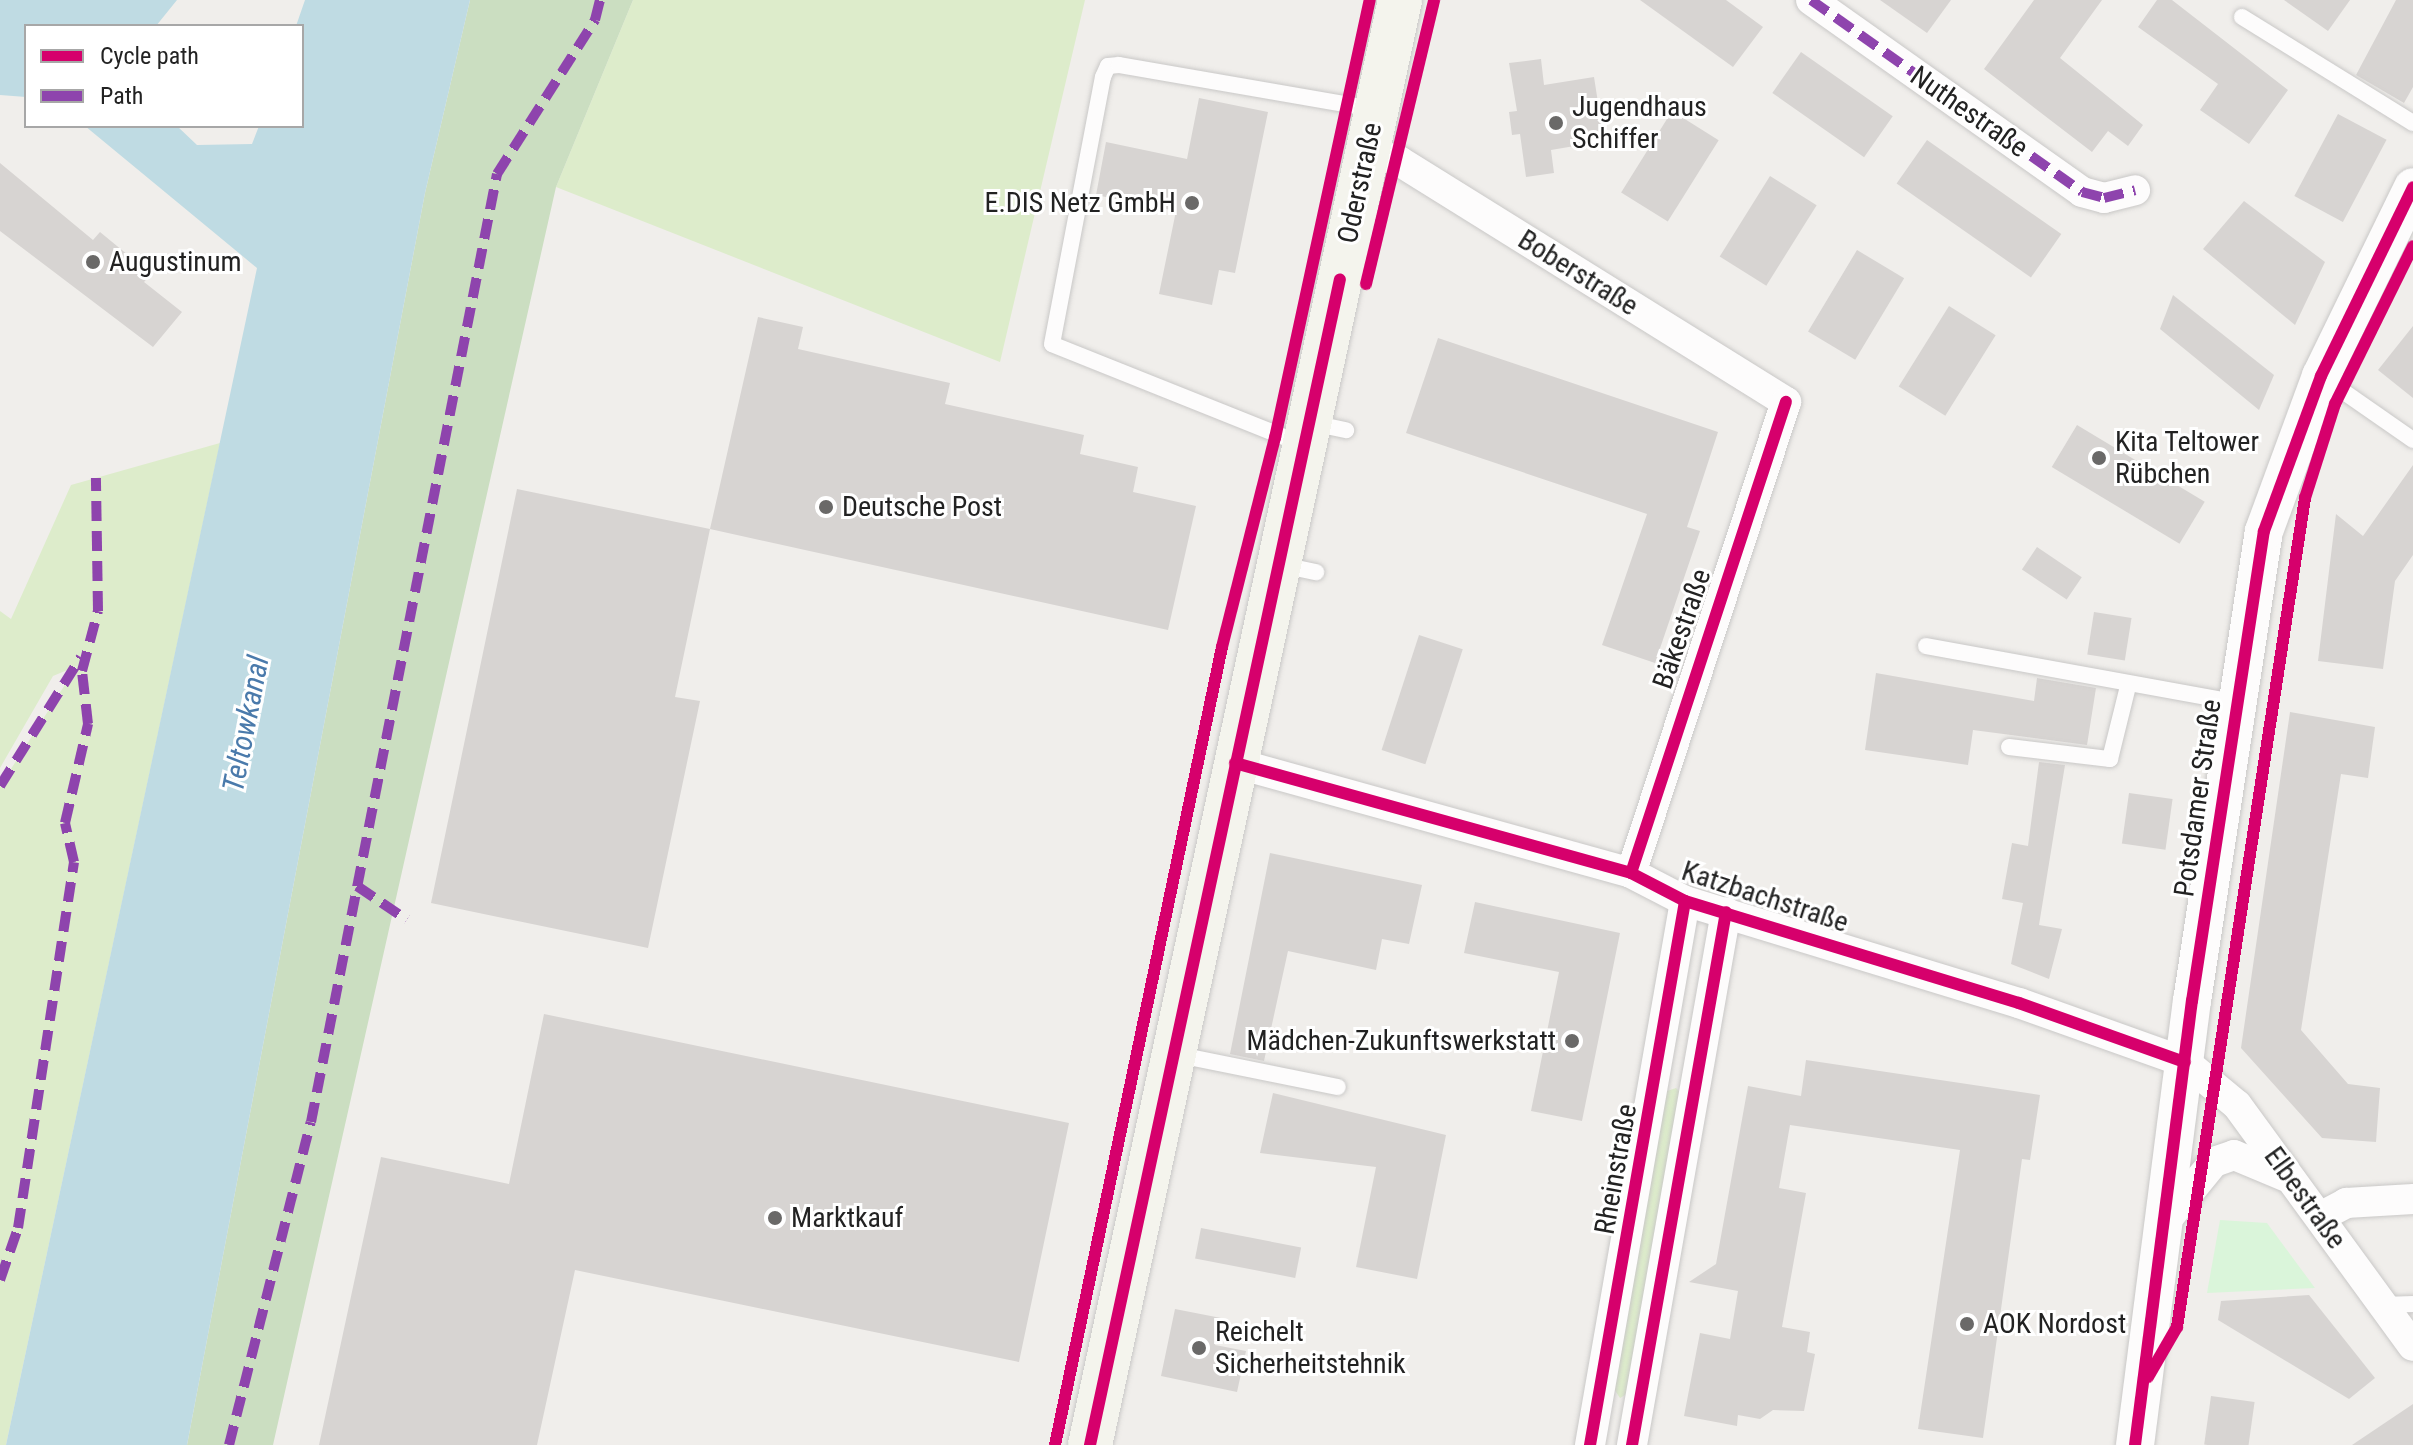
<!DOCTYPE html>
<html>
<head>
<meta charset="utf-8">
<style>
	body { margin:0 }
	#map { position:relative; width:2413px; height:1445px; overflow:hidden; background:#f0eeeb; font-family:"Roboto Condensed",sans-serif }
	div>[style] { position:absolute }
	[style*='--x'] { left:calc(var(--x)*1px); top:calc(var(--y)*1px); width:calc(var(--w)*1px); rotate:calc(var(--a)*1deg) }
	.grass>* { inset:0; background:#ddeccb }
	.forest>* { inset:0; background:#cbdec1 }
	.park>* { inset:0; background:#daf5da }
	.water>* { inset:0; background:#bfdbe3 }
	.building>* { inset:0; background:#d7d4d2; transform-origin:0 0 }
	.roads { filter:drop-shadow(0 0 2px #c9c8c7) drop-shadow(0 0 2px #c9c8c7) }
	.service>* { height:16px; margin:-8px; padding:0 8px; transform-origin:8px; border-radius:8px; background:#fdfcfc }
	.minor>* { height:30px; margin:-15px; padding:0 15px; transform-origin:15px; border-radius:15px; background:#fdfcfc }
	.tertiary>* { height:38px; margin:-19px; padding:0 19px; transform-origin:19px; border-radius:19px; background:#fdfcfc }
	.secondary>* { height:44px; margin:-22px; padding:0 22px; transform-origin:22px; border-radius:22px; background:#f4f4ed }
	.quiet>* { height:10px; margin-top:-5px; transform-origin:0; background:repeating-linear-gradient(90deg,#8e44ad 0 20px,transparent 0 30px) }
	.cycleway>* { height:12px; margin:-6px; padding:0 6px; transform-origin:6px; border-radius:6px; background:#d6006c }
	.dots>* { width:22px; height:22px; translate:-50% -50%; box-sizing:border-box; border:4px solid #fff; border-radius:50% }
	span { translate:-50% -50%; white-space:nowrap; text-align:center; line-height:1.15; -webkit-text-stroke:6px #fff; paint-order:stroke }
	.poi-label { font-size:28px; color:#222 }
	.left { translate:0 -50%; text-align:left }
	.right { translate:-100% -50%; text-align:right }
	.street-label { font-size:28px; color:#222 }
	.water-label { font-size:30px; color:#4a7aab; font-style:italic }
	.legend { position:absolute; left:24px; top:24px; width:280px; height:104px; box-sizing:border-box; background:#fff; border:2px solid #a7a7a7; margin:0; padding:10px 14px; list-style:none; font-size:24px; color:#222 }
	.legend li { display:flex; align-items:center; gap:16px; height:40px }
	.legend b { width:40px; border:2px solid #a7a7a7 }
</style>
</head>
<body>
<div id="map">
	<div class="grass">
		<i style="clip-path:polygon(633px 0,1085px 0,1000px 362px,556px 187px)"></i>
		<i style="clip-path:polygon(220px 443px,6px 1445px,0 1445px,0 786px,77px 666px,53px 676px,0 768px,0 611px,11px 619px,71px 485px)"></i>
		<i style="clip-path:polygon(1676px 1088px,1683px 1095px,1630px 1392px,1620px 1398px,1614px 1389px,1664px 1092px)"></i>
	</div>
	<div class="forest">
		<i style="clip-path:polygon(470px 0,633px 0,556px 187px,273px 1445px,187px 1445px,425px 193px)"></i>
	</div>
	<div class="park">
		<i style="clip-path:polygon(2220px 1220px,2267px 1223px,2315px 1288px,2207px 1293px)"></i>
	</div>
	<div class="water">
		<i style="clip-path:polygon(0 0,177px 0,156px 26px,26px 26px,26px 97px,0 95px)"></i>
		<i style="clip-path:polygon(305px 0,470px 0,425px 193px,187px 1445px,6px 1445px,257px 268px,85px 126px,177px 126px,197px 145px,252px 144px,259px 126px,302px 126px,302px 26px,296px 26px)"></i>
	</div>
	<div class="building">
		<i style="clip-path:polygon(1640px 0,1726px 0,1763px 27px,1733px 67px)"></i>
		<i style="clip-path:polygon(1880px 0,1951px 0,1927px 33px)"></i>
		<i style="clip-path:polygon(2034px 0,2102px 0,2060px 58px,2143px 125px,2128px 146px,2108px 131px,2092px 152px,1984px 69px)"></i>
		<i style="clip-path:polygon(2157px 0,2172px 0,2288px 90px,2249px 144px,2200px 110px,2218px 84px,2138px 27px)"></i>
		<i style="clip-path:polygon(2284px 0,2350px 0,2328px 31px)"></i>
		<i style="clip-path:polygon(2396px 0,2413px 0,2413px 87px,2404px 103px,2356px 75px)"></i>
		<i style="left:1801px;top:52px;width:112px;height:50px;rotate:35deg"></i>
		<i style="clip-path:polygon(1541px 59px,1544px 85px,1594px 77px,1604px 141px,1551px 150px,1554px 173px,1526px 177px,1520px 134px,1512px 135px,1509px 112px,1517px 111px,1509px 63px)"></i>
		<i style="clip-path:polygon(1199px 98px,1268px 112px,1235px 273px,1219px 270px,1212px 305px,1159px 294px,1176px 211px,1096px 195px,1106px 142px,1187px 159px)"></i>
		<i style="left:1672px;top:111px;width:55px;height:96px;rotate:32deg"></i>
		<i style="left:2338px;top:114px;width:55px;height:93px;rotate:28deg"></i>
		<i style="left:1927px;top:140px;width:164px;height:53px;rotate:35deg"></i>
		<i style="clip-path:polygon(0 163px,93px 240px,100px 232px,151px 274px,144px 282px,182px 312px,153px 347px,0 231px)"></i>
		<i style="left:1770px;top:176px;width:55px;height:95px;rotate:32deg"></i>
		<i style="clip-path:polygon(2244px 201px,2325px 262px,2295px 325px,2203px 249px)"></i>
		<i style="left:1857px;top:250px;width:55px;height:95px;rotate:31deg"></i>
		<i style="clip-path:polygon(2173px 295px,2274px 375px,2259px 410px,2160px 329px)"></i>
		<i style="left:1949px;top:306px;width:55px;height:95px;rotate:32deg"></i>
		<i style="clip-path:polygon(758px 317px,803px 327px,798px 349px,950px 383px,945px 404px,1084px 435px,1080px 454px,1138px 467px,1133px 492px,1196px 506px,1168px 630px,710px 529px)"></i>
		<i style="clip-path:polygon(2413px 326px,2413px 398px,2378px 370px)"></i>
		<i style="clip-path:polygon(1438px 338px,1718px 432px,1687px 527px,1700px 531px,1655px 663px,1602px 645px,1647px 514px,1406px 433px)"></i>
		<i style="left:2077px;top:425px;width:149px;height:49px;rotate:31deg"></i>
		<i style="clip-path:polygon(2413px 465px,2413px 555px,2395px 581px,2383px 669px,2318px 661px,2336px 514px,2363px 536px)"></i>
		<i style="clip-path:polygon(517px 489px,710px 529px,675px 697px,700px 701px,648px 948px,431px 903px)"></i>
		<i style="left:2037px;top:547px;width:54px;height:27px;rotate:34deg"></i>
		<i style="left:2094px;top:612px;width:38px;height:43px;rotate:9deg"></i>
		<i style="left:1419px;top:635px;width:46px;height:121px;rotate:18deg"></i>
		<i style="clip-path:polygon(1876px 673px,2034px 701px,2037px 678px,2096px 688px,2087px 745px,1973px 730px,1968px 765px,1865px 750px)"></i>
		<i style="clip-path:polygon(2290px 712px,2375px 727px,2368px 778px,2341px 774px,2301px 1030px,2348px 1084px,2380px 1088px,2376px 1142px,2322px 1138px,2241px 1048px)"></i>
		<i style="clip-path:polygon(2039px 762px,2065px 765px,2039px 925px,2062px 929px,2049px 979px,2011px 964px,2023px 903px,2002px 899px,2012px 843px,2028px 846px)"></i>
		<i style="left:2129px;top:793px;width:44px;height:51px;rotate:8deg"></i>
		<i style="clip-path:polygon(1270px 853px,1422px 885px,1409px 944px,1382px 939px,1376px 970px,1288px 951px,1264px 1061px,1230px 1054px)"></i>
		<i style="clip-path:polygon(1475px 902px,1620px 933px,1582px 1121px,1531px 1111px,1559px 972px,1464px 953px)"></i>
		<i style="clip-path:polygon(544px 1014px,1069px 1123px,1019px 1362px,575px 1270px,537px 1445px,319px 1445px,381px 1157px,509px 1184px)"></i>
		<i style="clip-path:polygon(1806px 1060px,2040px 1095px,2030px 1160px,2022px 1159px,1983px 1438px,1918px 1429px,1960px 1150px,1790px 1125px,1779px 1188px,1806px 1193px,1782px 1327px,1810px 1332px,1807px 1352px,1815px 1354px,1804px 1411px,1773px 1410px,1760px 1419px,1738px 1415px,1737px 1426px,1684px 1416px,1700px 1333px,1730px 1339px,1738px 1291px,1689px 1282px,1716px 1264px,1748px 1086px,1801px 1096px)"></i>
		<i style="clip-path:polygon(1273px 1093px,1446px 1135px,1417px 1279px,1356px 1267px,1376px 1167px,1260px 1153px)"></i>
		<i style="left:1201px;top:1228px;width:102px;height:31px;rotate:11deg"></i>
		<i style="clip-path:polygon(2309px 1295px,2375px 1378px,2349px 1399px,2218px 1320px,2221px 1301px)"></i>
		<i style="clip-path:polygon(1175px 1309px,1221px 1318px,1215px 1345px,1246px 1351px,1237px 1392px,1161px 1376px)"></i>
		<i style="left:2211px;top:1396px;width:44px;height:49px;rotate:8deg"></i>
		<i style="clip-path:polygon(2413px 1404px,2413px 1445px,2352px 1445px)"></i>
	</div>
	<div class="roads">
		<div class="service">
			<i style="--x:2242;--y:17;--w:201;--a:31.8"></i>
			<i style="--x:2321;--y:376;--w:112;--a:34.8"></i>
			<i style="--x:1312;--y:423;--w:35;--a:12"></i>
			<i style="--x:1304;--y:445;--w:271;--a:-158.2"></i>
			<i style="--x:1052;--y:344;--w:272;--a:-79.2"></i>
			<i style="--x:1103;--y:77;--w:12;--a:-66"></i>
			<i style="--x:1108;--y:66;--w:11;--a:-5"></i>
			<i style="--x:1119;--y:65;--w:258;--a:9.8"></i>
			<i style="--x:1282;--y:565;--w:35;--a:12"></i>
			<i style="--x:1926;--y:646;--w:314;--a:10.3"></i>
			<i style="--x:2009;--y:747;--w:102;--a:6.8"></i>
			<i style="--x:2110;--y:759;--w:75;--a:-76.1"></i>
			<i style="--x:1174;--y:1054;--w:167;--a:11.4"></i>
			<i style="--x:2383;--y:1305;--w:30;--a:-2"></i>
		</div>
		<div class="minor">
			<i style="--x:1811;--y:0;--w:332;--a:35.3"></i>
			<i style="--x:2082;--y:192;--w:23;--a:15"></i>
			<i style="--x:2104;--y:198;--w:32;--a:-14"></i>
			<i style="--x:1368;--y:151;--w:33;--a:18"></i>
			<i style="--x:1399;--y:161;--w:456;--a:31.9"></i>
			<i style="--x:1786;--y:402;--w:496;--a:108.2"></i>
			<i style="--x:1235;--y:763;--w:411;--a:15.5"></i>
			<i style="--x:1631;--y:873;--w:61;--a:27.4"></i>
			<i style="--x:1685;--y:901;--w:349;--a:17"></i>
			<i style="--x:2019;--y:1003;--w:176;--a:19.6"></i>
			<i style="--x:2185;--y:1062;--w:67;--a:39.6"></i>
			<i style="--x:2237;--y:1105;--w:298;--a:53.9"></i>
			<i style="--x:2320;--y:1217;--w:30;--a:-28"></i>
			<i style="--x:2346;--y:1203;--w:67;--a:-3.4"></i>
			<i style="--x:2164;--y:1223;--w:79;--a:-50.7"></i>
			<i style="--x:2214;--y:1162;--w:21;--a:-19"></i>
			<i style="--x:2234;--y:1155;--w:57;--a:22.5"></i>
			<i style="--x:1590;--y:1445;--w:552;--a:-80.09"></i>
			<i style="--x:1632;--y:1445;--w:541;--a:-80"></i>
		</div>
		<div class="tertiary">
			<i style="--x:2135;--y:1445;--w:448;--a:-82.7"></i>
			<i style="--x:2192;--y:1001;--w:475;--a:-81.3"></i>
			<i style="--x:2264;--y:531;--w:165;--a:-69.8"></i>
			<i style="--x:2321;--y:376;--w:210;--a:-64"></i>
		</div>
		<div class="secondary">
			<i style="--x:1090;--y:1445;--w:1478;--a:-77.89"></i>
		</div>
	</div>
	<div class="quiet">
		<i style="--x:1811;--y:0;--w:332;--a:35.3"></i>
		<i style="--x:2082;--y:192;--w:23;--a:15"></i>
		<i style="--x:2104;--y:198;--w:32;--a:-14"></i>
		<i style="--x:0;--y:786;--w:152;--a:-57.9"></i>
		<i style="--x:357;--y:886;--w:60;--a:34.2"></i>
		<i style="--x:0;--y:1280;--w:55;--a:-70.9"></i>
		<i style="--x:18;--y:1228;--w:370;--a:-81.3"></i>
		<i style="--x:74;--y:862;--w:40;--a:-103"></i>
		<i style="--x:65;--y:823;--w:102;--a:-76.9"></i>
		<i style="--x:88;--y:724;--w:53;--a:-96.5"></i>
		<i style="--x:82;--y:671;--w:62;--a:-75.1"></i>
		<i style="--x:98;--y:611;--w:133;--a:-90.9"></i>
		<i style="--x:229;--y:1445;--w:333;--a:-75.8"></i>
		<i style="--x:311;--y:1122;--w:966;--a:-78.9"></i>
		<i style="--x:497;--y:174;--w:183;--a:-57.5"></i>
		<i style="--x:595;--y:20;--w:21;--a:-76"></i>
	</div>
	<div class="cycleway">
		<i style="--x:1366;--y:284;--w:292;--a:-76.5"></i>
		<i style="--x:1235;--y:763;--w:411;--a:15.5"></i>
		<i style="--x:1631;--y:873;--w:61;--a:27.4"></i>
		<i style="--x:1685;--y:901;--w:349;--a:17"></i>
		<i style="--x:2019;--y:1003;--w:176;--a:19.6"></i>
		<i style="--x:1631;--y:873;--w:496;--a:-71.8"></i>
		<i style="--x:2148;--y:1377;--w:58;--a:-59.9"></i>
		<i style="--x:2177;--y:1327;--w:839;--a:-81.22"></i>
		<i style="--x:2305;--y:498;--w:99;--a:-72.3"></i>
		<i style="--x:2335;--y:404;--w:176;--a:-63.7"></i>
		<i style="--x:1055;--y:1445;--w:815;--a:-78.18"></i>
		<i style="--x:1222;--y:647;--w:216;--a:-75.8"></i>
		<i style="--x:1275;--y:438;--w:448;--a:-77.8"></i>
		<i style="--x:1090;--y:1445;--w:1192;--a:-77.9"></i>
		<i style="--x:1590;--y:1445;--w:552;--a:-80.09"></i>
		<i style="--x:1632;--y:1445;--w:541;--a:-80"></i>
		<i style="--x:2135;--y:1445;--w:448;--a:-82.7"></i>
		<i style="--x:2192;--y:1001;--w:475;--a:-81.3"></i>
		<i style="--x:2264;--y:531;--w:165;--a:-69.8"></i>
		<i style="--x:2321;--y:376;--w:210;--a:-64"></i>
	</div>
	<div class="dots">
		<i style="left:1556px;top:123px;background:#6a6968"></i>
		<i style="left:1192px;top:203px;background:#6a6968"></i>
		<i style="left:93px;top:262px;background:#6a6968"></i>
		<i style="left:2099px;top:458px;background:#6a6968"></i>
		<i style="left:826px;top:507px;background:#6a6968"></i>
		<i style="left:1572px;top:1041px;background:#6a6968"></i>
		<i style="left:775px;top:1218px;background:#6a6968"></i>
		<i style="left:1967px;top:1324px;background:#6a6968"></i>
		<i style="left:1199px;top:1348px;background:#6a6968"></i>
	</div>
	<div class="poi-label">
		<span class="left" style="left:1572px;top:123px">Jugendhaus<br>Schiffer</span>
		<span class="right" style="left:1176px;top:203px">E.DIS Netz GmbH</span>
		<span class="left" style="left:109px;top:262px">Augustinum</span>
		<span class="left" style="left:2115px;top:458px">Kita Teltower<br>Rübchen</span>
		<span class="left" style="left:842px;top:507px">Deutsche Post</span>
		<span class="right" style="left:1556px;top:1041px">Mädchen-Zukunftswerkstatt</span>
		<span class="left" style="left:791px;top:1218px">Marktkauf</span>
		<span class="left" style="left:1983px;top:1324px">AOK Nordost</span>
		<span class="left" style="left:1215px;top:1348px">Reichelt<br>Sicherheitstehnik</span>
	</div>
	<div class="street-label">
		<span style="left:1969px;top:112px;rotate:35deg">Nuthestraße</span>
		<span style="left:1360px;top:183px;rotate:-78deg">Oderstraße</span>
		<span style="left:1578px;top:273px;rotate:32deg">Boberstraße</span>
		<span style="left:1682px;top:629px;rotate:-71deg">Bäkestraße</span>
		<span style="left:2198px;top:798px;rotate:-82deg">Potsdamer Straße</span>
		<span style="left:1765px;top:897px;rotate:18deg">Katzbachstraße</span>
		<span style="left:1616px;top:1169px;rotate:-80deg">Rheinstraße</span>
		<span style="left:2305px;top:1198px;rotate:54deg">Elbestraße</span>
	</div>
	<div class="water-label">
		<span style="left:246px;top:724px;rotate:-79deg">Teltowkanal</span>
	</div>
	<ul class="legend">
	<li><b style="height:10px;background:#d6006c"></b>Cycle path</li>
	<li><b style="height:10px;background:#8e44ad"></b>Path</li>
	</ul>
</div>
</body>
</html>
